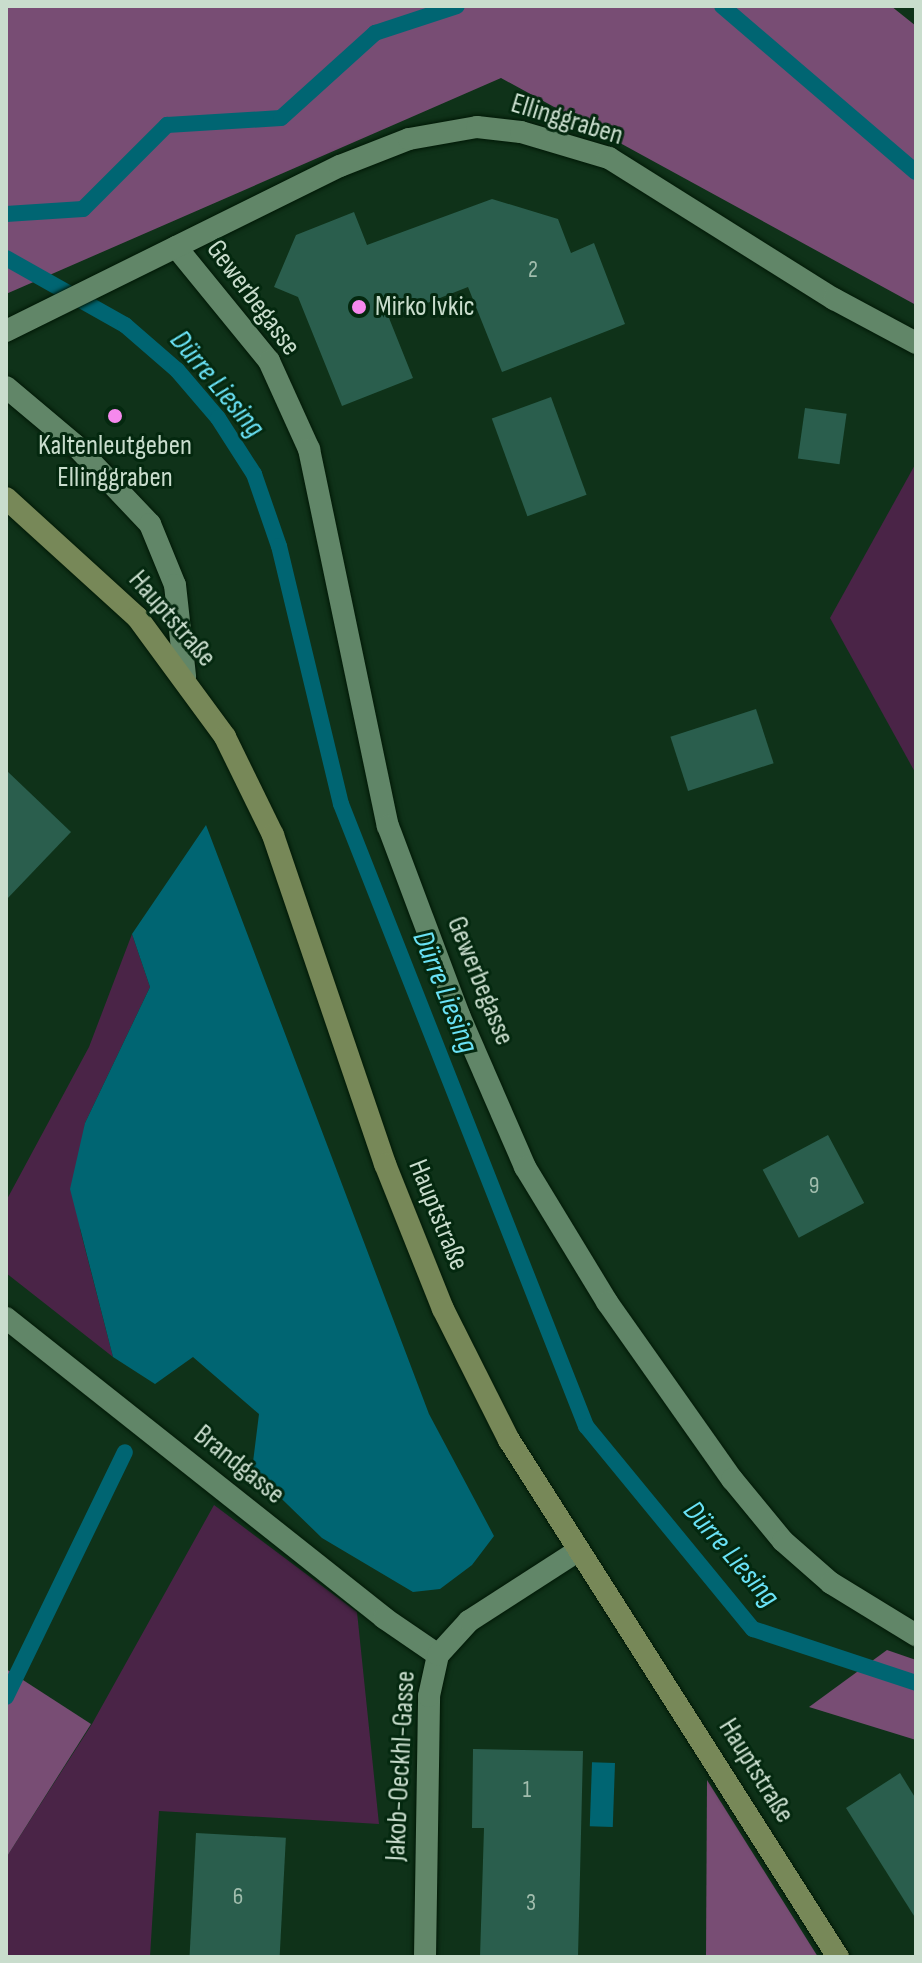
<!DOCTYPE html>
<html>
<head>
<meta charset="utf-8">
<style>
	body { margin:0 }
	#map { position:relative; width:922px; height:1963px; overflow:hidden; background:#0f3219; font-family:"Sofia Sans Condensed",sans-serif }
	div>[style] { position:absolute }
	[style*='--x'] { left:calc(var(--x)*1px); top:calc(var(--y)*1px); width:calc(var(--w)*1px); rotate:calc(var(--a)*1deg) }
	.green>* { inset:0; background:#4a2447 }
	.forest>* { inset:0; background:#784d74 }
	.water>* { inset:0; background:#006572; transform-origin:0 0 }
	.stream>* { height:16px; margin:-8px; padding:0 8px; transform-origin:8px; border-radius:8px; background:#006572 }
	.building>* { inset:0; background:#2a5e4d; transform-origin:0 0 }
	.roads { filter:drop-shadow(0 0 2px #011806) drop-shadow(0 0 2px #011806) }
	.service>* { height:22px; margin:-11px; padding:0 11px; transform-origin:11px; border-radius:11px; background:#618668 }
	.minor>* { height:22px; margin:-11px; padding:0 11px; transform-origin:11px; border-radius:11px; background:#618668 }
	.secondary>* { height:22px; margin:-11px; padding:0 11px; transform-origin:11px; border-radius:11px; background:#778858 }
	.dots>* { width:22px; height:22px; translate:-50% -50%; box-sizing:border-box; border:4px solid #04280f; border-radius:50% }
	span { translate:-50% -50%; white-space:nowrap; text-align:center; line-height:1.15; -webkit-text-stroke:6px #04280f; paint-order:stroke }
	.number-label { font-size:24px; color:#a1bdad }
	.number-label span { -webkit-text-stroke-width:0 }
	.street-label { font-size:28px; color:#c9ddcd }
	.poi-label { font-size:28px; color:#c9ddcd }
	.left { translate:0 -50%; text-align:left }
	.water-label { font-size:30px; color:#6ae2f6; font-style:italic }
	.frame { position:absolute; inset:0; border:8px solid #c9ddcd; pointer-events:none }
</style>
</head>
<body>
<div id="map">
	<div class="green">
		<i style="clip-path:polygon(916px 463px,916px 774px,830px 618px)"></i>
		<i style="clip-path:polygon(132px 934px,150px 987px,85px 1123px,80px 1229px,113px 1357px,6px 1273px,6px 1201px,89px 1047px)"></i>
		<i style="clip-path:polygon(214px 1505px,357px 1612px,379px 1824px,159px 1811px,150px 1957px,6px 1957px,6px 1858px,92px 1724px)"></i>
	</div>
	<div class="forest">
		<i style="clip-path:polygon(6px 6px,891px 6px,916px 26px,916px 305px,501px 78px,6px 294px)"></i>
		<i style="clip-path:polygon(887px 1650px,916px 1660px,916px 1740px,809px 1707px)"></i>
		<i style="clip-path:polygon(6px 1669px,91px 1724px,6px 1858px)"></i>
		<i style="clip-path:polygon(707px 1780px,818px 1957px,706px 1957px)"></i>
	</div>
	<div class="water">
		<i style="clip-path:polygon(206px 825px,429px 1414px,494px 1536px,472px 1565px,440px 1589px,413px 1592px,322px 1538px,252px 1470px,259px 1414px,193px 1357px,155px 1384px,113px 1357px,70px 1189px,85px 1123px,150px 987px,132px 934px)"></i>
		<i style="left:615px;top:1763px;width:64px;height:23px;rotate:92deg"></i>
	</div>
	<div class="stream">
		<i style="--x:722;--y:6;--w:255;--a:40.6"></i>
		<i style="--x:6;--y:214;--w:77;--a:-3.7"></i>
		<i style="--x:83;--y:209;--w:119;--a:-45"></i>
		<i style="--x:167;--y:125;--w:114;--a:-3.5"></i>
		<i style="--x:281;--y:118;--w:127;--a:-42.1"></i>
		<i style="--x:375;--y:33;--w:86;--a:-18.2"></i>
		<i style="--x:6;--y:258;--w:137;--a:29.4"></i>
		<i style="--x:125;--y:325;--w:69;--a:40.9"></i>
		<i style="--x:177;--y:370;--w:63;--a:49.5"></i>
		<i style="--x:218;--y:418;--w:67;--a:57.3"></i>
		<i style="--x:254;--y:474;--w:76;--a:70.9"></i>
		<i style="--x:279;--y:546;--w:265;--a:76.5"></i>
		<i style="--x:341;--y:804;--w:669;--a:68.5"></i>
		<i style="--x:586;--y:1426;--w:263;--a:50.6"></i>
		<i style="--x:753;--y:1629;--w:172;--a:18.3"></i>
		<i style="--x:6;--y:1697;--w:272;--a:-64.1"></i>
	</div>
	<div class="building">
		<i style="clip-path:polygon(492px 199px,558px 219px,571px 253px,594px 243px,625px 324px,502px 372px,468px 287px,389px 318px,413px 378px,342px 406px,298px 297px,274px 287px,296px 235px,354px 212px,367px 245px)"></i>
		<i style="left:551px;top:397px;width:104px;height:63px;rotate:70deg"></i>
		<i style="left:805px;top:408px;width:42px;height:51px;rotate:8deg"></i>
		<i style="left:756px;top:709px;width:57px;height:90px;rotate:72deg"></i>
		<i style="clip-path:polygon(6px 770px,71px 832px,6px 900px)"></i>
		<i style="left:828px;top:1135px;width:77px;height:74px;rotate:62deg"></i>
		<i style="clip-path:polygon(473px 1749px,583px 1751px,578px 1957px,480px 1957px,484px 1828px,472px 1828px)"></i>
		<i style="clip-path:polygon(900px 1773px,916px 1799px,916px 1919px,846px 1808px)"></i>
		<i style="left:196px;top:1833px;width:90px;height:124px;rotate:3deg"></i>
	</div>
	<div class="roads">
		<div class="service">
			<i style="--x:6;--y:387;--w:90;--a:40"></i>
			<i style="--x:75;--y:445;--w:109;--a:46.5"></i>
			<i style="--x:150;--y:524;--w:66;--a:67.7"></i>
			<i style="--x:175;--y:585;--w:92;--a:83.7"></i>
		</div>
		<div class="minor">
			<i style="--x:176;--y:247;--w:147;--a:50.8"></i>
			<i style="--x:269;--y:361;--w:97;--a:65.6"></i>
			<i style="--x:309;--y:449;--w:385;--a:78.2"></i>
			<i style="--x:388;--y:826;--w:202;--a:69.4"></i>
			<i style="--x:459;--y:1015;--w:166;--a:66.5"></i>
			<i style="--x:525;--y:1167;--w:158;--a:58.7"></i>
			<i style="--x:607;--y:1302;--w:217;--a:54.8"></i>
			<i style="--x:732;--y:1479;--w:80;--a:50.6"></i>
			<i style="--x:783;--y:1541;--w:64;--a:41.2"></i>
			<i style="--x:831;--y:1583;--w:100;--a:31.5"></i>
			<i style="--x:6;--y:331;--w:373;--a:-26.3"></i>
			<i style="--x:340;--y:166;--w:74;--a:-21.4"></i>
			<i style="--x:409;--y:139;--w:69;--a:-10"></i>
			<i style="--x:477;--y:127;--w:44;--a:6.5"></i>
			<i style="--x:521;--y:132;--w:92;--a:16.5"></i>
			<i style="--x:609;--y:158;--w:266;--a:32.1"></i>
			<i style="--x:834;--y:299;--w:93;--a:28.2"></i>
			<i style="--x:6;--y:1318;--w:483;--a:38.4"></i>
			<i style="--x:384;--y:1618;--w:65;--a:34.4"></i>
			<i style="--x:425;--y:1957;--w:261;--a:-89.1"></i>
			<i style="--x:429;--y:1696;--w:42;--a:-77.6"></i>
			<i style="--x:438;--y:1655;--w:46;--a:-47.6"></i>
			<i style="--x:469;--y:1621;--w:127;--a:-32.8"></i>
		</div>
		<div class="secondary">
			<i style="--x:6;--y:498;--w:177;--a:42.3"></i>
			<i style="--x:137;--y:617;--w:149;--a:53.7"></i>
			<i style="--x:225;--y:737;--w:109;--a:63.9"></i>
			<i style="--x:273;--y:835;--w:348;--a:71.2"></i>
			<i style="--x:385;--y:1164;--w:156;--a:68.2"></i>
			<i style="--x:443;--y:1309;--w:147;--a:63.3"></i>
			<i style="--x:509;--y:1440;--w:613;--a:57.53"></i>
		</div>
	</div>
	<div class="dots">
		<i style="left:359px;top:307px;background:#f689ed"></i>
		<i style="left:115px;top:416px;background:#f689ed"></i>
	</div>
	<div class="number-label">
		<span style="left:533px;top:270px">2</span>
		<span style="left:814px;top:1186px">9</span>
		<span style="left:527px;top:1790px">1</span>
		<span style="left:238px;top:1897px">6</span>
		<span style="left:531px;top:1903px">3</span>
	</div>
	<div class="street-label">
		<span style="left:567px;top:120px;rotate:17deg">Ellinggraben</span>
		<span style="left:253px;top:298px;rotate:53deg">Gewerbegasse</span>
		<span style="left:172px;top:619px;rotate:49deg">Hauptstraße</span>
		<span style="left:480px;top:981px;rotate:68deg">Gewerbegasse</span>
		<span style="left:438px;top:1215px;rotate:68deg">Hauptstraße</span>
		<span style="left:239px;top:1465px;rotate:39deg">Brandgasse</span>
		<span style="left:401px;top:1766px;rotate:-87deg">Jakob-Oeckhl-Gasse</span>
		<span style="left:756px;top:1771px;rotate:58deg">Hauptstraße</span>
	</div>
	<div class="poi-label">
		<span class="left" style="left:375px;top:307px">Mirko Ivkic</span>
		<span style="left:115px;top:462px">Kaltenleutgeben<br>Ellinggraben</span>
	</div>
	<div class="water-label">
		<span style="left:217px;top:384px;rotate:50deg">Dürre Liesing</span>
		<span style="left:445px;top:992px;rotate:68deg">Dürre Liesing</span>
		<span style="left:731px;top:1554px;rotate:49deg">Dürre Liesing</span>
	</div>
	<div class="frame"></div>
</div>
</body>
</html>
